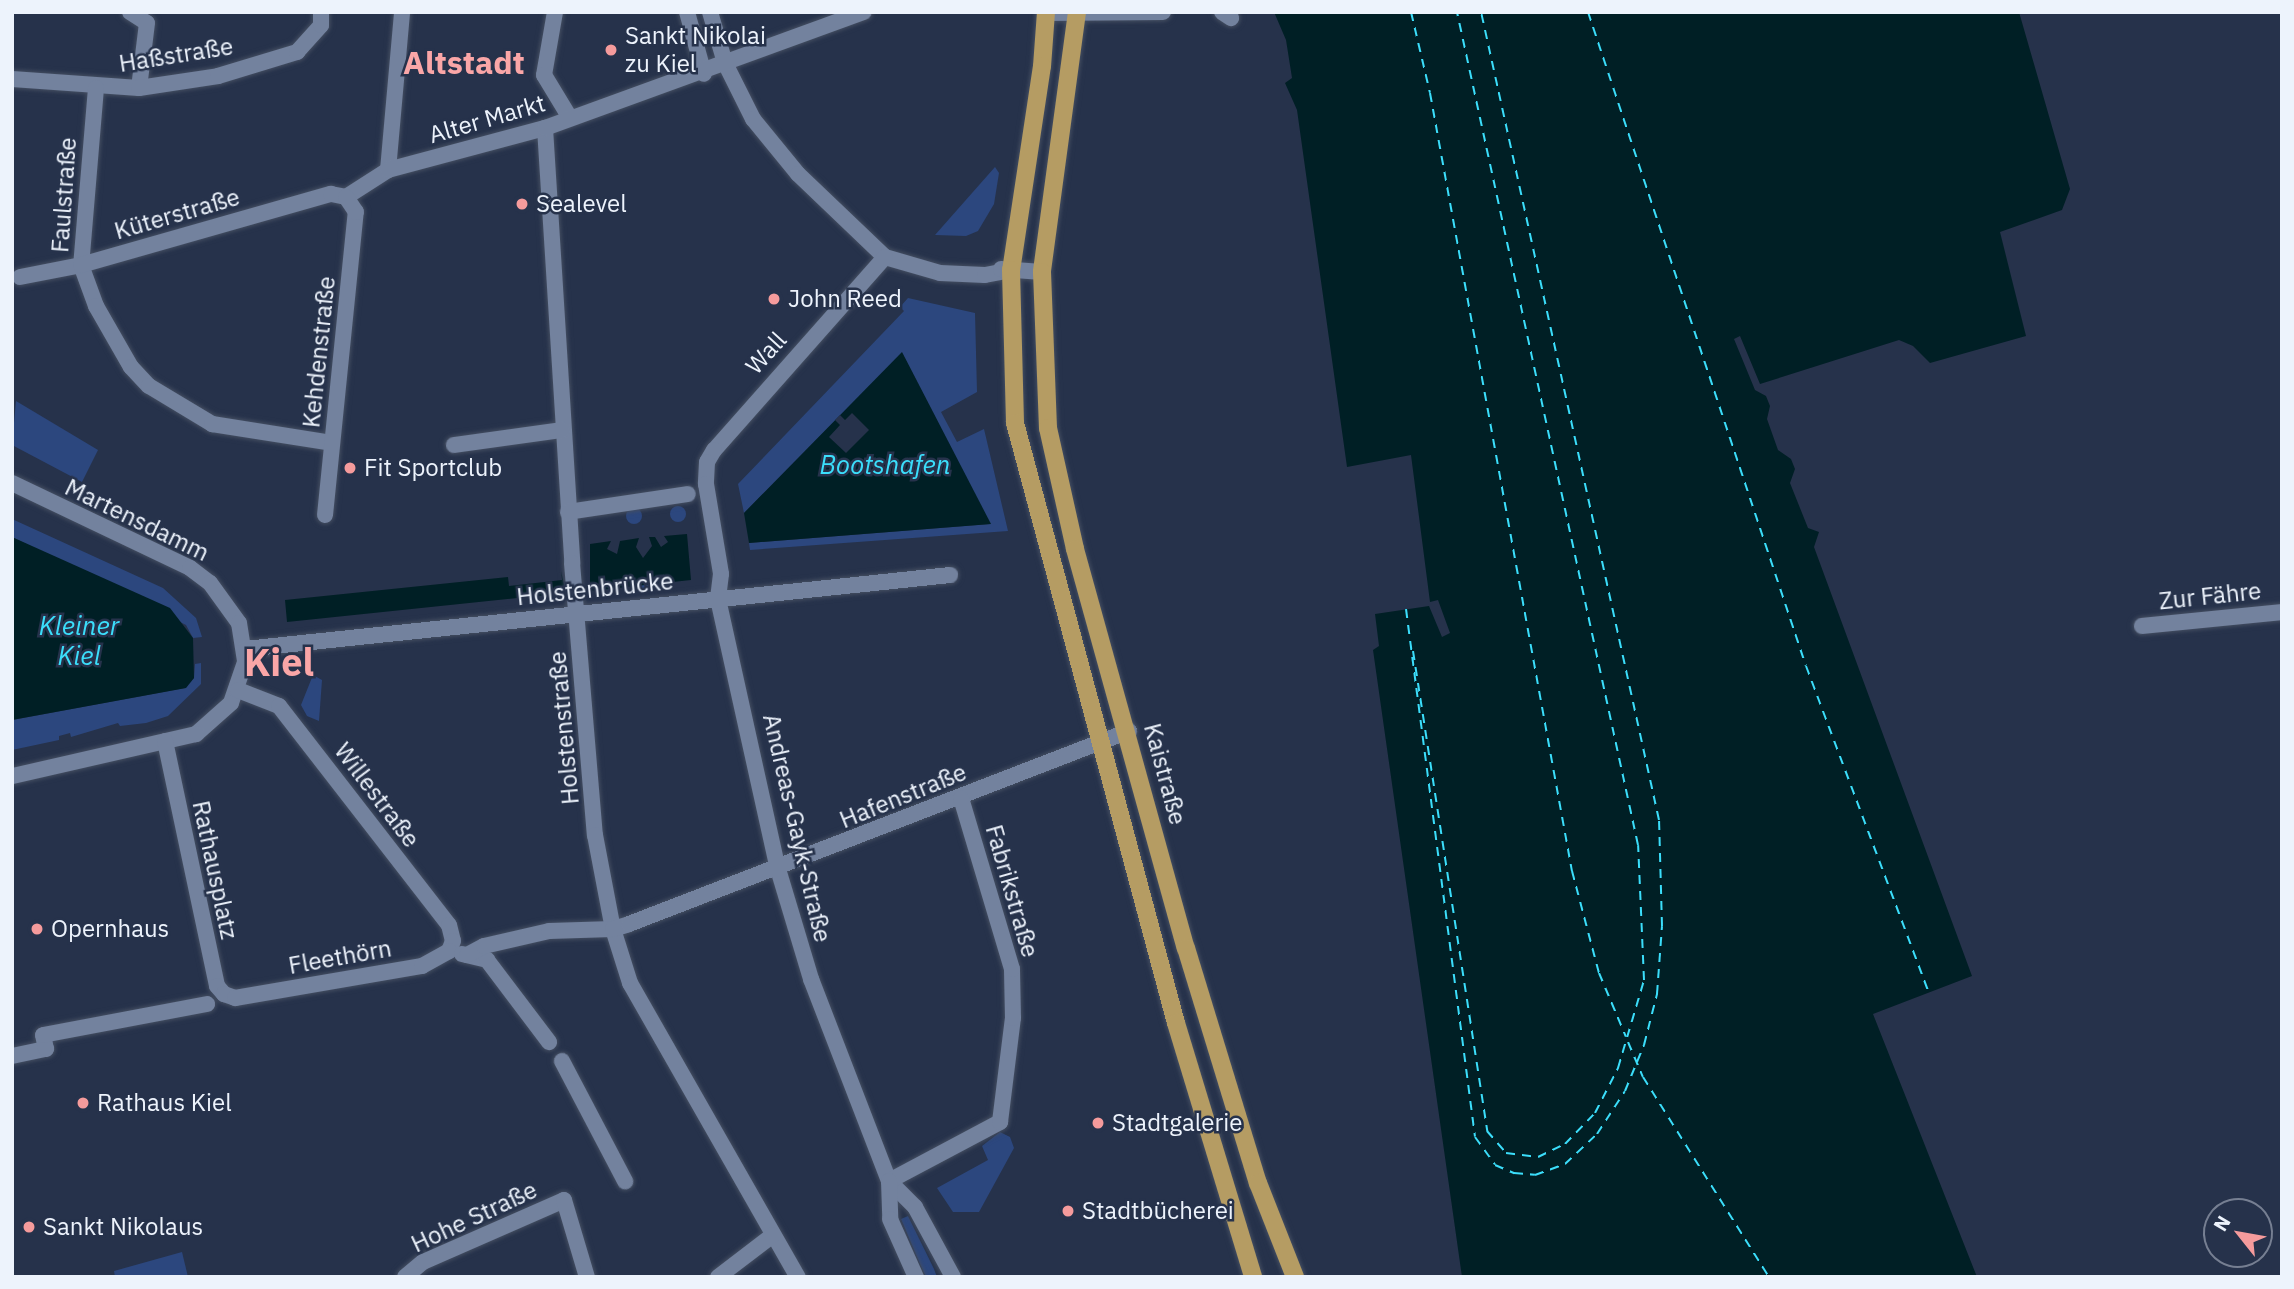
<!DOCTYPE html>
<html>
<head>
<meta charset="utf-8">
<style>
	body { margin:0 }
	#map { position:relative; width:2294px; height:1289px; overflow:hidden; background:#26324b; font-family:"IBM Plex Sans",sans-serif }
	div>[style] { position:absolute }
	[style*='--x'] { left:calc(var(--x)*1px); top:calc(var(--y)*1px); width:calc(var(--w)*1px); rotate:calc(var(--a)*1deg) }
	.green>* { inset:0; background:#2c477e }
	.round { border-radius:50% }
	.water>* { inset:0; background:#001f25 }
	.pier>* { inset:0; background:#26324b }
	.ferry>* { height:2px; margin-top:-1px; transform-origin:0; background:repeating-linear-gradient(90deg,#3bdefb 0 9px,transparent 0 16px) }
	.roads { filter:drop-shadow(0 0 2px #444e61) drop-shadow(0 0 2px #444e61) }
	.minor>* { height:16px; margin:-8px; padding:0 8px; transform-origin:8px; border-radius:8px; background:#73829e }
	.major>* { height:18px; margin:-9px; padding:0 9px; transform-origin:9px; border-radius:9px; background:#b59c63 }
	.dots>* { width:19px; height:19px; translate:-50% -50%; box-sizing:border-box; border:4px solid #26324b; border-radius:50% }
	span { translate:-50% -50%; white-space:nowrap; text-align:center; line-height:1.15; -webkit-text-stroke:5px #26324b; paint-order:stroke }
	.poi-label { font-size:24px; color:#edf3fc }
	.left { translate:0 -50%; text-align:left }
	.street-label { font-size:24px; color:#edf3fc }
	.water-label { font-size:26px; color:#3bdefb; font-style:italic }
	.district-label { font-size:32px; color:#faa6a7; font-weight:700 }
	.town-label { font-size:38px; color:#faa6a7; font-weight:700 }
	.frame { position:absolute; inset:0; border:14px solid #edf3fc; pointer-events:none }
	.north { position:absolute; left:2203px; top:1198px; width:70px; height:70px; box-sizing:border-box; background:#26324b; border:2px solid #767f92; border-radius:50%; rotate:301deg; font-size:19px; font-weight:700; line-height:28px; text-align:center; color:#edf3fc }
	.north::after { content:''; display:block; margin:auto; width:24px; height:32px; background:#f59b9c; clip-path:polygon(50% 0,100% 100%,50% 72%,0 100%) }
</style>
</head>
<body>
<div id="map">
	<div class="green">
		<i style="clip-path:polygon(995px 167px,999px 173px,994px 204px,978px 231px,966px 236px,935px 235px)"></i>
		<i style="clip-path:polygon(908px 298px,975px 313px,977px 392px,941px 412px,957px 442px,984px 429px,1008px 531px,750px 550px,749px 543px,990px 524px,902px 353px,744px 513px,738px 484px,904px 311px,900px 307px)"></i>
		<i style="clip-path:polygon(16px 401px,98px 450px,82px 482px,12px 445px)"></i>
		<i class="round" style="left:670px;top:506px;width:16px;height:16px"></i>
		<i class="round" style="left:626px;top:508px;width:16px;height:16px"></i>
		<i style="clip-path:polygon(12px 519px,163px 588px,196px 618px,202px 637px,193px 638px,186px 625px,12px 537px)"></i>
		<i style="clip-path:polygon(674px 582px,674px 587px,632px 592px,631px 586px)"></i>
		<i style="clip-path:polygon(201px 663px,201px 684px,168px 716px,146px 723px,120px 726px,118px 723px,71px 737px,70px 733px,59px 736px,59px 740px,12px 750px,12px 720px,185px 688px,194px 678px,195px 664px)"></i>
		<i style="clip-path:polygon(313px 675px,322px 680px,319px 721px,307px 716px,301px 705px)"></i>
		<i style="clip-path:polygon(1000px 1132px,1010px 1137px,1014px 1148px,979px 1212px,953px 1212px,937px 1188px,988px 1160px,982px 1146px)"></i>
		<i style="clip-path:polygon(908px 1216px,934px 1269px,937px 1277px,926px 1277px,920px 1264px,901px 1219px)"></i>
		<i style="clip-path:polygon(182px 1252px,188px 1277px,115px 1277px,114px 1271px)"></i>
	</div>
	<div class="water">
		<i style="clip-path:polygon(1274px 12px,2019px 12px,2070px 189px,2062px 210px,2000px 232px,2026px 336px,1930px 363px,1913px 346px,1899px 340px,1760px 384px,1740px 336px,1734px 339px,1755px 390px,1766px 396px,1770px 406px,1767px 419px,1778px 450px,1791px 459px,1795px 469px,1790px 483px,1808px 528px,1819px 532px,1814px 547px,1972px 976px,1873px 1014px,1977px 1277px,1462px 1277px,1373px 650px,1379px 646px,1375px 614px,1429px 606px,1442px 637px,1450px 633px,1438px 600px,1430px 602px,1411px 455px,1347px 467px,1297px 110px,1285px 83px,1292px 78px,1286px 40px)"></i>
		<i style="clip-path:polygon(902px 352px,991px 524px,749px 543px,744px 513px)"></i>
		<i style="clip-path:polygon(687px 534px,691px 580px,590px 591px,590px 544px,611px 541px,607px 549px,617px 554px,620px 541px,639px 538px,636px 547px,643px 558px,652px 546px,649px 537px,655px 537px,661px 547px,668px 542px,664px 536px)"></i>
		<i style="clip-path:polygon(12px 537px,170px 608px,193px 638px,194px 678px,186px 688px,12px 720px)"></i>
		<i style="clip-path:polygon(561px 571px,566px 593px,287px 622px,285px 600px,508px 577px,509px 586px,562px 580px)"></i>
	</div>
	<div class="pier">
		<i style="clip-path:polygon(852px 413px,869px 430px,846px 453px,829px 437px,840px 425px,835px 420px,840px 415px,845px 420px)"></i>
	</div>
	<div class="ferry">
		<i style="--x:1411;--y:12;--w:83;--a:76.8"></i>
		<i style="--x:1430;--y:93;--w:791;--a:79.66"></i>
		<i style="--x:1572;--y:871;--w:106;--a:75.2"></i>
		<i style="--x:1599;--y:973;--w:69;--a:67.1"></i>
		<i style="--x:1588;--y:12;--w:689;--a:71.57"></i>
		<i style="--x:1806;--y:666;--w:349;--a:69.4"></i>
		<i style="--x:1406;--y:609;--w:532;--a:82.55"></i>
		<i style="--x:1475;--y:1137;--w:34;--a:54"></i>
		<i style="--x:1495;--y:1165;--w:21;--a:23"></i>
		<i style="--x:1514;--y:1173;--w:21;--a:5"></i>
		<i style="--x:1535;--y:1175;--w:32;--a:-20"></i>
		<i style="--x:1565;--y:1164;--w:44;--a:-43.2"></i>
		<i style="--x:1597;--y:1134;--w:51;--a:-56.9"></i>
		<i style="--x:1625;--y:1091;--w:50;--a:-67.6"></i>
		<i style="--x:1644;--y:1045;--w:53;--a:-75.7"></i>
		<i style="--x:1657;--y:994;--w:68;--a:-85.8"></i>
		<i style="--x:1662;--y:926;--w:106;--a:-91.6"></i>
		<i style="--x:1659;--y:820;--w:827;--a:-102.42"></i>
		<i style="--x:1413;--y:651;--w:486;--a:81.2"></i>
		<i style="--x:1487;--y:1131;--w:29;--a:49"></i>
		<i style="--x:1506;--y:1153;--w:32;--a:7"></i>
		<i style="--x:1538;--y:1157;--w:30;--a:-26"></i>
		<i style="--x:1565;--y:1144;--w:43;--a:-45.9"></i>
		<i style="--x:1595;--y:1113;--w:51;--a:-62.9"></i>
		<i style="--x:1618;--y:1068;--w:92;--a:-73.5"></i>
		<i style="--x:1644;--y:980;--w:135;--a:-92.5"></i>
		<i style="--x:1638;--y:845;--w:852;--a:-102.26"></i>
		<i style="--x:1628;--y:1042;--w:38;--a:67"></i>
		<i style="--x:1643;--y:1077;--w:236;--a:57.8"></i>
	</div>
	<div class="roads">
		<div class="minor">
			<i style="--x:130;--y:12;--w:20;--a:33"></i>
			<i style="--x:147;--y:23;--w:65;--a:97"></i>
			<i style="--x:555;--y:12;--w:64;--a:99.9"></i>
			<i style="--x:544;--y:75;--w:50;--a:58.8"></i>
			<i style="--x:687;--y:12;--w:64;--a:74.7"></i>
			<i style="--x:710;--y:12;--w:53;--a:73.6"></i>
			<i style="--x:725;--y:63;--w:63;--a:63.4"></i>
			<i style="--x:753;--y:119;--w:71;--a:50.7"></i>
			<i style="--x:798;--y:174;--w:120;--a:43.7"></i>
			<i style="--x:885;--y:257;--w:57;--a:16.2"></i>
			<i style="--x:940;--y:273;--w:45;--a:2.5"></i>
			<i style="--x:985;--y:275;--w:26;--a:-11"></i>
			<i style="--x:1222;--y:12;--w:11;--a:34"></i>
			<i style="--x:1046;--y:13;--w:117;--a:-0.5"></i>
			<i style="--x:12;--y:79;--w:127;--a:4.1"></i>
			<i style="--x:139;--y:88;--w:80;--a:-8.6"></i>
			<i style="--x:218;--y:76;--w:83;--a:-16.9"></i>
			<i style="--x:297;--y:52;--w:36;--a:-48"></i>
			<i style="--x:321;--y:25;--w:13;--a:-90"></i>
			<i style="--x:96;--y:88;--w:178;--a:94.8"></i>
			<i style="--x:81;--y:265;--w:44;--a:69.9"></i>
			<i style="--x:96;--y:306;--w:70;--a:60.2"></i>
			<i style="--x:131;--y:367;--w:26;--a:47"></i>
			<i style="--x:149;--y:386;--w:74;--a:31.1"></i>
			<i style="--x:212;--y:424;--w:121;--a:9"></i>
			<i style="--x:545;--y:128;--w:436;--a:86.4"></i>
			<i style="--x:572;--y:563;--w:273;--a:85.2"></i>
			<i style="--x:595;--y:835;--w:96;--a:79.2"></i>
			<i style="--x:613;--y:929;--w:57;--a:72.5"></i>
			<i style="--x:630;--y:983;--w:339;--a:60.3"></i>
			<i style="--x:388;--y:170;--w:159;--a:-84.9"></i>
			<i style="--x:346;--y:197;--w:50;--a:-32.7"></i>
			<i style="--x:388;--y:170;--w:163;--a:-15"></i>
			<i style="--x:545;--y:128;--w:339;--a:-20"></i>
			<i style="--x:885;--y:257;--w:258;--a:131.5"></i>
			<i style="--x:714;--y:450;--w:14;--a:120"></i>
			<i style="--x:707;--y:462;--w:22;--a:93"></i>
			<i style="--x:706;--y:484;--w:91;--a:80.5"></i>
			<i style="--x:721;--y:574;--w:25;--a:97"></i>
			<i style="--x:718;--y:599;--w:277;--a:77.5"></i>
			<i style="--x:778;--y:869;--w:115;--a:73.3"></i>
			<i style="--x:811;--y:979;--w:217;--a:68.9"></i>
			<i style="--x:889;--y:1181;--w:37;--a:45"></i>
			<i style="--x:915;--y:1207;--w:80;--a:61.5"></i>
			<i style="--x:1001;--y:269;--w:41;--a:4.2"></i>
			<i style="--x:20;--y:277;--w:62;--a:-11.1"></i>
			<i style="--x:81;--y:265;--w:260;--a:-15.9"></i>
			<i style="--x:331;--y:194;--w:15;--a:11"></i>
			<i style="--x:454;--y:445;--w:109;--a:-7.9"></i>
			<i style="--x:12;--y:483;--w:197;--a:25.5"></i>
			<i style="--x:190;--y:568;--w:25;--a:37"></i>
			<i style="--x:210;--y:583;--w:49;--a:54.1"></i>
			<i style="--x:239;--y:623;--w:39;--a:81"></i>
			<i style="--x:245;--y:662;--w:43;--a:108.9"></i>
			<i style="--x:231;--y:703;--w:47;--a:138.5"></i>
			<i style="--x:196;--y:734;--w:189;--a:167.1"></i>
			<i style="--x:568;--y:512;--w:121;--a:-8.5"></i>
			<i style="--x:325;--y:515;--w:305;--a:-84.2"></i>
			<i style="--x:356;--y:212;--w:18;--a:-124"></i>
			<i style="--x:2142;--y:626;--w:141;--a:-5.7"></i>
			<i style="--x:245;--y:649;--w:709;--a:-5.99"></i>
			<i style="--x:238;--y:690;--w:44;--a:21.3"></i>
			<i style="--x:279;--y:706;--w:277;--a:52.2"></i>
			<i style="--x:449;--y:925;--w:16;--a:76"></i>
			<i style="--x:453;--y:941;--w:11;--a:112"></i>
			<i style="--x:165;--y:741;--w:250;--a:78"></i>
			<i style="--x:217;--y:986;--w:11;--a:49"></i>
			<i style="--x:224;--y:994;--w:12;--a:20"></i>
			<i style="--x:235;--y:998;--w:190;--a:-9.7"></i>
			<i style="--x:422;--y:966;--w:31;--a:-29"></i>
			<i style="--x:462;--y:954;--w:26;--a:13"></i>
			<i style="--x:487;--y:960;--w:103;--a:52.9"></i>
			<i style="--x:467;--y:955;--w:19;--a:-28"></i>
			<i style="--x:484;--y:946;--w:67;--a:-13"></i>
			<i style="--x:549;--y:931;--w:64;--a:-1.8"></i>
			<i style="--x:613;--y:929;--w:17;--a:-17"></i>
			<i style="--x:629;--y:924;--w:536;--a:-21.11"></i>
			<i style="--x:12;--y:1056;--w:35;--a:-12"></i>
			<i style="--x:46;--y:1049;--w:14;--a:-102"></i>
			<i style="--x:43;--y:1035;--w:167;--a:-10.7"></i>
			<i style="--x:562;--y:1061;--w:136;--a:62.3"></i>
			<i style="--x:889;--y:1181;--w:126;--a:-28"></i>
			<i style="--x:1000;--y:1122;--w:105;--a:-82.9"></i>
			<i style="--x:1013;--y:1018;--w:49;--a:-91.2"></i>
			<i style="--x:1012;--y:969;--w:178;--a:-106.6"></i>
			<i style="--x:889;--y:1181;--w:38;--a:88"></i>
			<i style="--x:890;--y:1219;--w:64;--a:65.9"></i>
			<i style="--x:405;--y:1277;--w:23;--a:-40"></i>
			<i style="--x:423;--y:1262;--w:154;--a:-23.7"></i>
			<i style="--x:564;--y:1200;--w:80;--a:73.4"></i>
			<i style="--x:718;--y:1277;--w:69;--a:-37.4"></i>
		</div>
		<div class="major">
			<i style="--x:1046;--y:12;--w:54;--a:94.2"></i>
			<i style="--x:1042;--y:66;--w:206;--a:98.6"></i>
			<i style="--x:1011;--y:270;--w:153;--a:88.5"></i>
			<i style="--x:1015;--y:423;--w:621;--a:74.98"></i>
			<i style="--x:1176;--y:1023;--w:265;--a:73.1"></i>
			<i style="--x:1077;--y:12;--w:262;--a:97.7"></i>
			<i style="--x:1042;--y:272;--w:156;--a:87.8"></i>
			<i style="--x:1048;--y:428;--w:124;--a:77.4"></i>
			<i style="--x:1075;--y:549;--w:414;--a:74.5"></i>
			<i style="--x:1186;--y:948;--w:246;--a:73"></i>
			<i style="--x:1258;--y:1183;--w:101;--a:68.5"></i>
		</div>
	</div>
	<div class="dots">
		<i style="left:611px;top:50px;background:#f59b9c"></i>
		<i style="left:522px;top:204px;background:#f59b9c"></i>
		<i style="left:774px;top:299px;background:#f59b9c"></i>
		<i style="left:350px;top:468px;background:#f59b9c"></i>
		<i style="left:37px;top:929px;background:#f59b9c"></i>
		<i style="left:83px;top:1103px;background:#f59b9c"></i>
		<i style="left:1098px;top:1123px;background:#f59b9c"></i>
		<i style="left:1068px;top:1211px;background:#f59b9c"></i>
		<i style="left:29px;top:1227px;background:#f59b9c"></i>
	</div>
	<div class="poi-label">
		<span class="left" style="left:625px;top:50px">Sankt Nikolai<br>zu Kiel</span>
		<span class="left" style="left:536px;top:204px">Sealevel</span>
		<span class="left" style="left:788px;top:299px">John Reed</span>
		<span class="left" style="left:364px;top:468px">Fit Sportclub</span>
		<span class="left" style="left:51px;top:929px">Opernhaus</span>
		<span class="left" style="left:97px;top:1103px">Rathaus Kiel</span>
		<span class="left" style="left:1112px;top:1123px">Stadtgalerie</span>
		<span class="left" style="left:1082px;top:1211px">Stadtbücherei</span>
		<span class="left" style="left:43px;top:1227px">Sankt Nikolaus</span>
	</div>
	<div class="street-label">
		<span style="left:176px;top:55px;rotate:-9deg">Haßstraße</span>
		<span style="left:487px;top:119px;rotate:-16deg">Alter Markt</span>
		<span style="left:64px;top:195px;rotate:-86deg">Faulstraße</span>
		<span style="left:177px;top:214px;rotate:-16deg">Küterstraße</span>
		<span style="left:319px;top:352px;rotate:-84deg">Kehdenstraße</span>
		<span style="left:766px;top:353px;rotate:-48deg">Wall</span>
		<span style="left:137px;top:520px;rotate:26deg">Martensdamm</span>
		<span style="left:595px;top:589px;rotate:-6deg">Holstenbrücke</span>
		<span style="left:2210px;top:596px;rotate:-6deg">Zur Fähre</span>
		<span style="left:564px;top:728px;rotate:-95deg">Holstenstraße</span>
		<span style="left:1165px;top:774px;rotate:75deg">Kaistraße</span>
		<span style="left:377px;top:795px;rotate:53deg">Willestraße</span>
		<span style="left:903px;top:796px;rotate:-22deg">Hafenstraße</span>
		<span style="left:797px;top:828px;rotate:77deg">Andreas-Gayk-Straße</span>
		<span style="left:215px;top:870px;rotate:78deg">Rathausplatz</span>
		<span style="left:1012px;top:891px;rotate:74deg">Fabrikstraße</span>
		<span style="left:340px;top:957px;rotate:-10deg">Fleethörn</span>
		<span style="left:474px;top:1217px;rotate:-25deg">Hohe Straße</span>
	</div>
	<div class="water-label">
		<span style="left:885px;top:465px">Bootshafen</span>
		<span style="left:79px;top:641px">Kleiner<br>Kiel</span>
	</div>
	<div class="district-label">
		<span style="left:464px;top:62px">Altstadt</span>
	</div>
	<div class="town-label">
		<span style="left:279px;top:662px">Kiel</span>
	</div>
	<div class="frame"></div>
	<div class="north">N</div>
</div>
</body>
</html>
